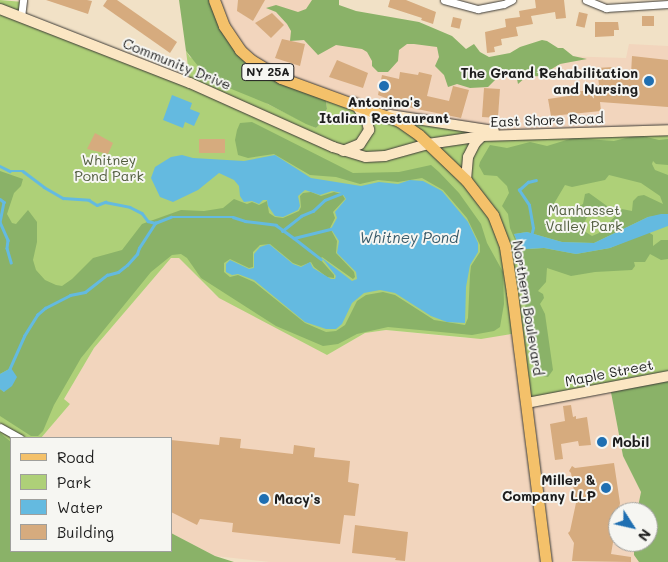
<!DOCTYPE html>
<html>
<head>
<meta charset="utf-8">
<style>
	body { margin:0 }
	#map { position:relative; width:668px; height:562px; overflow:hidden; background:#f1e1c6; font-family:Mali,sans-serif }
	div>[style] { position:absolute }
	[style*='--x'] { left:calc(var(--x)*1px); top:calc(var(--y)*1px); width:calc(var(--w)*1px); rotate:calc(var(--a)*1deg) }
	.built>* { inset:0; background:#f2d5bd }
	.green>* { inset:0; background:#aed078 }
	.forest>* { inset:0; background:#8ab268 }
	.water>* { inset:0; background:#64bae0 }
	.stream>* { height:2.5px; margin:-1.25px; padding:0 1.25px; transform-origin:1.25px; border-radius:1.25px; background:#64bae0 }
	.building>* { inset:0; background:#d6ab7e; transform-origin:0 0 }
	.roads { filter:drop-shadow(0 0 1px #3c3a36) drop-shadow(0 0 1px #3c3a36) }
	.street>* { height:7px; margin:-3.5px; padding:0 3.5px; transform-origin:3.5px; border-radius:3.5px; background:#fff }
	.secondary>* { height:10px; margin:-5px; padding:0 5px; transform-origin:5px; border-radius:5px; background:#fbe6c3 }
	.primary>* { height:11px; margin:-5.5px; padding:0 5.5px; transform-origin:5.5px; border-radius:5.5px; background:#f4c16a }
	.dots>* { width:14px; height:14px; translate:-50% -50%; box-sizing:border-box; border:2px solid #f6f6f2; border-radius:50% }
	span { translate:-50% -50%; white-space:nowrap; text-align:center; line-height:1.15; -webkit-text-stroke:4px #f6f6f2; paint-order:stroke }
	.shield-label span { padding:1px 4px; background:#f6f6f2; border:1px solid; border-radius:4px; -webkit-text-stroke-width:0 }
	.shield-label { font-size:12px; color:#1c1c1c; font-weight:700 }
	.street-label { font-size:14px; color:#1c1c1c }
	.poi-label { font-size:14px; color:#1c1c1c; font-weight:700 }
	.right { translate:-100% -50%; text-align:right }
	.left { translate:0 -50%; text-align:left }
	.park-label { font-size:14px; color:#4f5b3c }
	.water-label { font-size:15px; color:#395b6a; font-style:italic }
	.legend { position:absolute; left:10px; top:437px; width:162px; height:115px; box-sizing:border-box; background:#f6f6f2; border:1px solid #9f9f9c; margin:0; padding:6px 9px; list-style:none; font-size:15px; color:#1c1c1c }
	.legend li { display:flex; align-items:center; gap:10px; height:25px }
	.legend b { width:25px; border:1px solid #9f9f9c }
	.north { position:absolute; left:608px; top:502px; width:50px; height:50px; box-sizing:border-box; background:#f6f6f2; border:1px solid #9f9f9c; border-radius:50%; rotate:125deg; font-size:14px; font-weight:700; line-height:20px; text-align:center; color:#1c1c1c }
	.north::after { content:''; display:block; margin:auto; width:18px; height:22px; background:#1f6fb2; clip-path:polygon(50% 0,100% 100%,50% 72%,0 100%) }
</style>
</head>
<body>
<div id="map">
	<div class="built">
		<i style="clip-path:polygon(214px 0,314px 0,437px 47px,495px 74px,560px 56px,626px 58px,629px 44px,668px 46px,668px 130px,517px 135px,387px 115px,251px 60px)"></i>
		<i style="clip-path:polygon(179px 257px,212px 292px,327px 355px,365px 333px,386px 330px,466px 338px,518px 333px,610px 387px,623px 456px,641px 492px,637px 512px,618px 512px,618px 542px,634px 542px,634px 555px,639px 562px,270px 562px,215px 556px,171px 533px,171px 438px,41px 438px,70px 404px,64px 399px,94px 348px,171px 258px)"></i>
	</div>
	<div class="green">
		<i style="clip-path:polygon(0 0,23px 2px,21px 17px,190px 82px,186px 51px,190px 57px,268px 104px,316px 128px,323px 119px,327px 109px,326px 99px,387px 115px,517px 135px,668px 130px,668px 376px,527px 403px,517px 333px,481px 339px,386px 330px,365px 333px,327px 355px,219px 298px,179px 258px,171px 258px,94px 348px,64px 399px,70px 404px,41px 438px,11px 438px,11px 551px,171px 551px,171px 533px,210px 562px,0 562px)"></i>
	</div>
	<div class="forest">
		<i style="clip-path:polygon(179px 0,214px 0,240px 50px,326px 99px,327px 109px,320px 124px,316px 128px,306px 124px,268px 104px,224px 86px,198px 66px,186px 51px)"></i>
		<i style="clip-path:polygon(312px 0,339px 0,339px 5px,356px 11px,419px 22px,452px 36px,466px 49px,474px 44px,480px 52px,489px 57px,510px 53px,520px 47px,542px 40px,547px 41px,558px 48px,563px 48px,573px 56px,587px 59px,560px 64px,540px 76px,526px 77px,518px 84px,516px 74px,510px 71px,498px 77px,488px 87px,470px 88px,457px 84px,448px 87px,444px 75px,435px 66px,439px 57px,437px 47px,414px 44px,407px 44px,399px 50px,398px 61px,388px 72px,378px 72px,372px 66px,372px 61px,367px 52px,362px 49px,336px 45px,318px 55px,304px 40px,290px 41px,291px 31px,287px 24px,276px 12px,266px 8px,276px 5px,298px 12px,306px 9px)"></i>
		<i style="clip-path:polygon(252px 122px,353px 173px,399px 172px,431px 165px,439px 172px,459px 193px,481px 224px,487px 243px,503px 272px,504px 304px,500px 327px,494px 331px,472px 335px,388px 327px,357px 334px,338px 344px,323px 346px,276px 326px,201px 278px,187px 258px,181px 254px,172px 255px,151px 272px,81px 358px,54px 405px,43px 431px,38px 436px,31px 436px,0 416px,0 389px,4px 392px,11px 368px,0 374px,0 171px,23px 179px,21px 186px,14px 193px,7px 214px,12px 223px,16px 224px,28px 210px,37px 222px,37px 242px,33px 260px,36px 270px,45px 280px,56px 285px,62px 286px,72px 279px,93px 258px,122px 250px,142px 224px,181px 210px,204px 211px,223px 208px,234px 199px,247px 204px,252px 202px,259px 205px,267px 201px,269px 213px,275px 217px,283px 218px,299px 211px,301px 207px,300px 196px,303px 193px,311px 192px,321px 196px,334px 192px,342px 194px,345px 199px,333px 212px,335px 218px,330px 228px,337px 241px,336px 253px,354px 272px,355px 277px,353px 279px,322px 257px,320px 259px,334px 275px,334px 278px,327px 277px,314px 267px,311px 262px,301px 266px,293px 263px,270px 244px,260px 245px,253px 252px,253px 267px,249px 268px,230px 259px,224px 263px,224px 272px,230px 277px,238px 275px,254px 282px,305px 323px,326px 332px,336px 331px,345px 325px,357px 301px,366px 295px,383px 292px,395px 295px,434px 320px,465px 325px,468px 318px,470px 275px,471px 266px,480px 252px,480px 245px,467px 218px,443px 190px,422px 178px,398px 182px,378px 180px,360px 184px,336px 177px,310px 175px,274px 154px,248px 158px,238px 155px,235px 140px,237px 130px,240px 123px)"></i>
		<i style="clip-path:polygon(evenodd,638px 135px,659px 140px,668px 139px,668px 165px,656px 164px,653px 161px,652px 164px,655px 170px,668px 175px,668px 214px,648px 217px,594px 243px,562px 242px,527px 232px,514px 234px,519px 246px,531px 249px,544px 248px,576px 254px,610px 248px,648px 232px,653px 235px,653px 246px,661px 240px,668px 240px,668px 259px,661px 260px,650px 254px,645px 262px,634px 262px,635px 266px,632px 270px,595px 272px,571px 276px,547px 268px,546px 282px,538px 291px,543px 294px,544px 298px,540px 304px,545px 314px,553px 370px,548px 377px,534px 374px,531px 369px,538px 360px,533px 352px,535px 346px,528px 327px,532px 318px,525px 311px,526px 299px,521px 285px,521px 269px,517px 260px,515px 240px,510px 228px,508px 214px,502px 206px,509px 193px,507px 186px,497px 176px,484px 175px,479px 166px,480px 162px,490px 145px,507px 148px,530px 142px,547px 146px,573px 138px,614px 141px,638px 135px,609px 175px,641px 183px,660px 196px,663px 204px,644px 195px,638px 196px,633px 201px,632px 211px,622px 209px,599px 233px,592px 236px,581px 229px,588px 215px,602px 217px,610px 211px,607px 206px,589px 193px,585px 194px,583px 204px,578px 207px,564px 228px,555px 229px,551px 226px,549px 218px,552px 207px,565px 185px,572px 187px,605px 180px,609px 175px)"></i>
		<i style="clip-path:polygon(668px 376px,668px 562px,639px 562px,634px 555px,634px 542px,648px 542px,648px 512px,637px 512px,641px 492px,623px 456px,610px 387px)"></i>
		<i style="clip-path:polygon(0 433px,11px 442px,11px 551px,171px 551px,171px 533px,215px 556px,234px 562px,0 562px)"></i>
	</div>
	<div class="water">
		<i style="clip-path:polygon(172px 95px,192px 103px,190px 109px,200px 113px,194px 126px,185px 122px,183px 128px,163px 120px)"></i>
		<i style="clip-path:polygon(182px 155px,193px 158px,244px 161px,275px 155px,311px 178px,361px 186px,379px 182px,398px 184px,410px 180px,423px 181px,442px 191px,468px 222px,478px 243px,478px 252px,470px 265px,466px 287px,465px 323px,447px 322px,431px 316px,395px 293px,380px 290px,364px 293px,352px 303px,342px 324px,336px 329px,326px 329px,305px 322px,254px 280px,238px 274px,232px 275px,226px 272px,226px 264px,230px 260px,249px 269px,254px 268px,254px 254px,260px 247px,269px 244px,293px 264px,301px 267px,310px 262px,313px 268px,331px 279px,335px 279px,336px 276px,322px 258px,352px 281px,357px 279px,356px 272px,337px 253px,339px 241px,331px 229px,337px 218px,335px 212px,346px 199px,342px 193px,332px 191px,320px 195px,305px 190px,298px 196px,300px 206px,298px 210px,283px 217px,275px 216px,268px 206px,267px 200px,263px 200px,259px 204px,252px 201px,244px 202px,240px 196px,239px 186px,234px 180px,219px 173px,198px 190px,173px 202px,160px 197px,151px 178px,155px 167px,171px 157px)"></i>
		<i style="clip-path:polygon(661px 214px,668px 214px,668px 226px,610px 248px,576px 254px,544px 248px,526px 249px,519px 246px,514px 234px,527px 232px,562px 242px,594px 243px,648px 217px)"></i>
		<i style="clip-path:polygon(11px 368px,17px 377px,12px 386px,4px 392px,0 389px,0 374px)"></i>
	</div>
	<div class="stream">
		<i style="--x:0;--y:166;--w:11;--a:27"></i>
		<i style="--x:10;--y:171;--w:13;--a:0"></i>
		<i style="--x:23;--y:171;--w:26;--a:37"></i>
		<i style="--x:44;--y:187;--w:22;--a:30"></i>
		<i style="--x:63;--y:198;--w:26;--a:4"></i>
		<i style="--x:89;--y:200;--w:9;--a:32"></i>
		<i style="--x:97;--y:205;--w:9;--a:-21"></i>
		<i style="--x:105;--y:202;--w:25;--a:11"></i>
		<i style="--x:130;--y:207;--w:13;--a:27"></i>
		<i style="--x:142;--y:213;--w:10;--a:53"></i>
		<i style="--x:148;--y:221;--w:7;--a:16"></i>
		<i style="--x:155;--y:223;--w:17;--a:-21"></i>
		<i style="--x:171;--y:217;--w:62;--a:0"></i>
		<i style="--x:233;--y:217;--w:13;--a:18"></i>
		<i style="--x:245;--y:221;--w:31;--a:7"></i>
		<i style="--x:276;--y:225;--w:22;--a:36"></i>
		<i style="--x:294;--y:238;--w:38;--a:-14"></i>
		<i style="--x:0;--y:199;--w:5;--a:37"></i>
		<i style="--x:4;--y:202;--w:20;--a:101"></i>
		<i style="--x:0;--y:222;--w:20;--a:66"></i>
		<i style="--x:8;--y:240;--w:8;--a:97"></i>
		<i style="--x:7;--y:248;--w:15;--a:74"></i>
		<i style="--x:282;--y:231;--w:24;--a:-38"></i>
		<i style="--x:301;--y:216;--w:13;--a:-23"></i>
		<i style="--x:313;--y:211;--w:16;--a:-43"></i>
		<i style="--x:325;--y:200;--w:18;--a:-22"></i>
		<i style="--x:531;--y:236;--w:8;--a:-76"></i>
		<i style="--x:533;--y:228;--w:23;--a:-100"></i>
		<i style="--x:529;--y:205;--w:18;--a:-124"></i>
		<i style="--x:519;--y:190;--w:12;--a:-42"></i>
		<i style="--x:528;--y:182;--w:8;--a:-14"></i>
		<i style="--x:294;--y:238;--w:34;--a:38"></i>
		<i style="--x:9;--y:370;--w:37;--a:-66"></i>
		<i style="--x:24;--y:336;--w:25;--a:-58"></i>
		<i style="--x:37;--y:315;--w:11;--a:-41"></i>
		<i style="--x:45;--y:308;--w:28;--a:-27"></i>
		<i style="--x:70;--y:295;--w:15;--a:-11"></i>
		<i style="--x:85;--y:292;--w:28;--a:-38"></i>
		<i style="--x:107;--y:275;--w:11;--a:-15"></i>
		<i style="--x:118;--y:272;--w:11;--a:-38"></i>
		<i style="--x:127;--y:265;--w:15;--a:-48"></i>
		<i style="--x:137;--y:254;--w:6;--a:-72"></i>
		<i style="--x:139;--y:248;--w:30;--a:-57"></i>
	</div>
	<div class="building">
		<i style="clip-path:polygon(46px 0,87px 0,92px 1px,88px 14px)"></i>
		<i style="clip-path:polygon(107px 0,117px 0,177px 42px,170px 53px,103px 6px)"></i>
		<i style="clip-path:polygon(238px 0,265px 0,253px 21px,237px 11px)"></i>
		<i style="clip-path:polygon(390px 0,406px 0,436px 12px,433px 24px,421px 20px,422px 18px,388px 7px)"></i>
		<i style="clip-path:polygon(535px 0,564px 0,566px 18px,556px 19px,555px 12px,531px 16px,533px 24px,516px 27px,518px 36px,501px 39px,502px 45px,494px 47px,495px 52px,487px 53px,485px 32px,506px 27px,505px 19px,520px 17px,519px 11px,536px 8px)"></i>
		<i style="left:579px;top:12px;width:9px;height:14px;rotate:13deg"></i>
		<i style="clip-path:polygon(272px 13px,284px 25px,271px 38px,255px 23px)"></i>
		<i style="left:654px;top:16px;width:10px;height:12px;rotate:90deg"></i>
		<i style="left:453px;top:17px;width:9px;height:10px;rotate:13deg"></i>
		<i style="clip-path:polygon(595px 22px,618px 22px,619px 30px,614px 30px,614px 36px,595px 37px)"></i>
		<i style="clip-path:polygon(282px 39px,305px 44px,300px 66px,275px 58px)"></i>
		<i style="clip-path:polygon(632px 56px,668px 60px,668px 107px,600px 102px,601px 111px,551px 116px,548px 99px,575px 95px,575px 92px,590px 90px,590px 86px,599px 85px,597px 68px,613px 67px,613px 73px,631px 74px)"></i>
		<i style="clip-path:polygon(337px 60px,368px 73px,363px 88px,329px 77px)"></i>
		<i style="clip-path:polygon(400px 72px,418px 75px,419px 72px,432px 75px,427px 96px,449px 101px,453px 86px,469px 90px,461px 118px,412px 108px,378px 95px,382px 75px,399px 79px)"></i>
		<i style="left:484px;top:88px;width:16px;height:29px;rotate:4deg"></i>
		<i style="clip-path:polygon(95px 133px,113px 143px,108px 154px,87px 149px)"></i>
		<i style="left:225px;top:139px;width:14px;height:26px;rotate:90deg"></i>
		<i style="clip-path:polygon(571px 405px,573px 417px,576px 416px,576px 419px,587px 417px,591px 445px,579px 446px,578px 441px,561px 444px,563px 459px,555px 460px,550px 424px,565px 421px,563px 406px)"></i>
		<i style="clip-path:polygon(220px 437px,241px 439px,240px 448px,293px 454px,294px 445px,315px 448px,314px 457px,350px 461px,348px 482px,359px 484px,355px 516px,344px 515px,340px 544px,232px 532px,233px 523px,200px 519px,197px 525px,171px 512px,171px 440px,219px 445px)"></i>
		<i style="clip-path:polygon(614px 463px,620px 503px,611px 554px,631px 557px,631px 562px,572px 561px,574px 543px,568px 533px,570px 531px,576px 503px,571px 473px,569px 471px,572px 466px,575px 468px)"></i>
		<i style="clip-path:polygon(355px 525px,408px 532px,405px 561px,395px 560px,396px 558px,352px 553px)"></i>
	</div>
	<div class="roads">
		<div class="street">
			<i style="--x:444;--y:0;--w:35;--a:15"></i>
			<i style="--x:478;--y:9;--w:26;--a:-11"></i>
			<i style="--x:504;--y:4;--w:9;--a:-27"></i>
			<i style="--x:586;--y:0;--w:22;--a:22"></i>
			<i style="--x:606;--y:8;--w:62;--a:-3.7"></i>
			<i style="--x:21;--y:17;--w:17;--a:-83"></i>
			<i style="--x:0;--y:427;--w:23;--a:29"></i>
		</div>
		<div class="secondary">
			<i style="--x:0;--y:9;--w:204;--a:21.3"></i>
			<i style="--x:190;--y:83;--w:157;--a:24.1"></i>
			<i style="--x:333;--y:147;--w:34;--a:17"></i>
			<i style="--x:366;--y:157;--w:19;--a:-3"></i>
			<i style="--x:385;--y:156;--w:45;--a:-15.6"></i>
			<i style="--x:428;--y:144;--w:55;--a:-8.4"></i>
			<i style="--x:482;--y:136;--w:186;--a:-1.8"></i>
			<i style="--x:390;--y:115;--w:105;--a:8.7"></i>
			<i style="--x:343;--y:151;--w:18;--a:-22"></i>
			<i style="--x:360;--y:144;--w:17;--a:-57"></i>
			<i style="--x:369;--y:130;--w:9;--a:-103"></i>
			<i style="--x:367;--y:121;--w:22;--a:-124"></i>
			<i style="--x:466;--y:180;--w:23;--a:-85"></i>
			<i style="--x:468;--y:157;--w:16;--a:-63"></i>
			<i style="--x:475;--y:143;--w:10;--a:-45"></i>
			<i style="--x:527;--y:403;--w:144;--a:-10.8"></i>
		</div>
		<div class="primary">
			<i style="--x:214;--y:0;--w:28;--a:69"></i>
			<i style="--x:224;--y:26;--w:29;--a:56"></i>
			<i style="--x:240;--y:50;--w:15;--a:42"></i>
			<i style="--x:251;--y:60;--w:35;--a:31"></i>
			<i style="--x:281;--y:78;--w:126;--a:20"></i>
			<i style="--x:399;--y:121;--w:24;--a:35"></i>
			<i style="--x:419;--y:135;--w:65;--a:43.8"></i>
			<i style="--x:466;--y:180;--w:44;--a:52.4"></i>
			<i style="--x:493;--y:215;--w:34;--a:69"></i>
			<i style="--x:505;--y:247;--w:47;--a:81.3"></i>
			<i style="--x:512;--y:293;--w:271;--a:82.8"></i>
		</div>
	</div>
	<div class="dots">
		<i style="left:649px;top:81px;background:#1f6fb2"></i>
		<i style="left:384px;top:86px;background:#1f6fb2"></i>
		<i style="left:602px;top:442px;background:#1f6fb2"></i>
		<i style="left:606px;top:488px;background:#1f6fb2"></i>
		<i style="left:264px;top:499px;background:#1f6fb2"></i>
	</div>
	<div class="shield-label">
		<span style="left:268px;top:72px">NY 25A</span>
	</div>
	<div class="street-label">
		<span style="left:177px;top:64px;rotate:22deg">Community Drive</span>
		<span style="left:547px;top:120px;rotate:-2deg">East Shore Road</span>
		<span style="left:528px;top:308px;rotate:81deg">Northern Boulevard</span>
		<span style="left:609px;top:373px;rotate:-11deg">Maple Street</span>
	</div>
	<div class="poi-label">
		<span class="right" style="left:638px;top:81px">The Grand Rehabilitation<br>and Nursing</span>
		<span style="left:384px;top:110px">Antonino's<br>Italian Restaurant</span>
		<span class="left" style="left:612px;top:442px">Mobil</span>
		<span class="right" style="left:596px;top:488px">Miller &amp;<br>Company LLP</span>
		<span class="left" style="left:274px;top:499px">Macy's</span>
	</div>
	<div class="park-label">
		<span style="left:109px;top:168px">Whitney<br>Pond Park</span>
		<span style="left:584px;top:218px">Manhasset<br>Valley Park</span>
	</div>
	<div class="water-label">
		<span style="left:409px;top:238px">Whitney Pond</span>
	</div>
	<ul class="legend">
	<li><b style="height:6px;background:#f4c16a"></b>Road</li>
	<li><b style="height:14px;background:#aed078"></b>Park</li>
	<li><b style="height:14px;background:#64bae0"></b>Water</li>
	<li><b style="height:14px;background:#d6ab7e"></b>Building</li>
	</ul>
	<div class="north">N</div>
</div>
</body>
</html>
